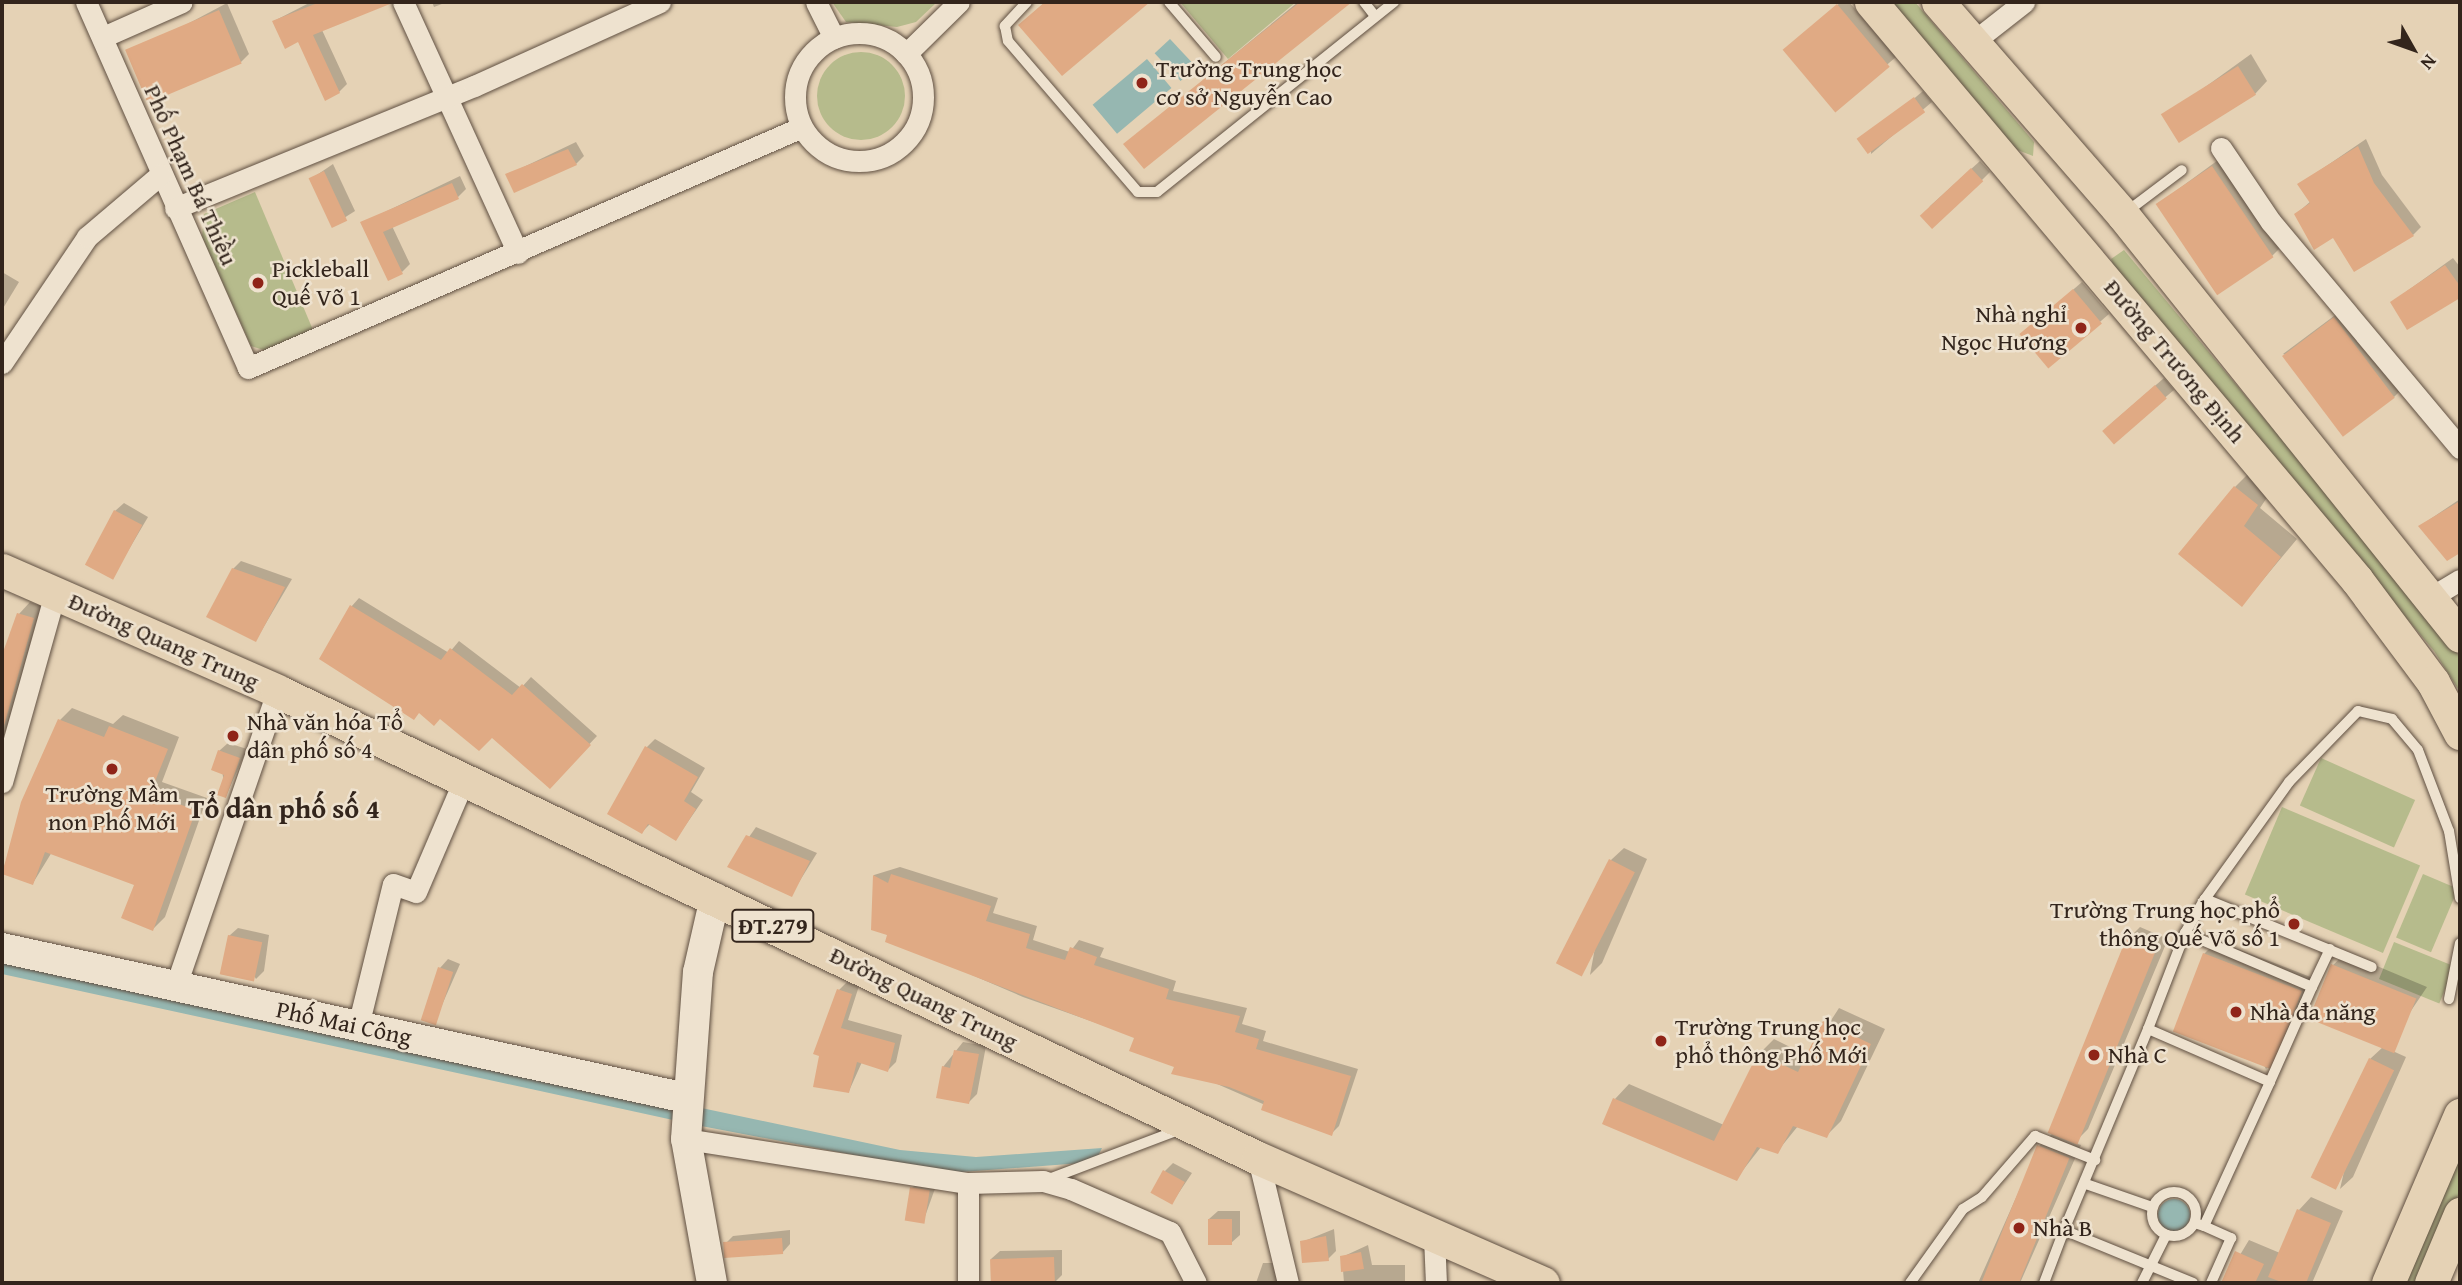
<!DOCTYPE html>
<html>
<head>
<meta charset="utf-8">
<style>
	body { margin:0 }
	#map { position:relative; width:2462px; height:1285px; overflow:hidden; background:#e5d2b5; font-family:"Gentium Book Plus",serif }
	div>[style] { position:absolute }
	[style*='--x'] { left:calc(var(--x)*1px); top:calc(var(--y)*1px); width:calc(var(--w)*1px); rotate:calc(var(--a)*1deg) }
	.green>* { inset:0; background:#b6bb8c; transform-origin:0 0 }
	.round { border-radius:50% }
	.water>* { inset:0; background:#96b7b1; transform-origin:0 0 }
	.shadow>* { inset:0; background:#0003 }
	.building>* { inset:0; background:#e0aa84; transform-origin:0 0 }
	.roads { filter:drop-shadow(0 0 2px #605042) drop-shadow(0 0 2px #605042) }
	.lane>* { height:10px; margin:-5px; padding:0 5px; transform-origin:5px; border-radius:5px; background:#eee2cf }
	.lane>.ring { margin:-5px; padding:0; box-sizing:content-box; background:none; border:10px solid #eee2cf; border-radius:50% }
	.street>* { height:21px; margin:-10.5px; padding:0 10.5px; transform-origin:10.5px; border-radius:10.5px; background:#eee2cf }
	.street>.ring { margin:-10.5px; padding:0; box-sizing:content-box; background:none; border:21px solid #eee2cf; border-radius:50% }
	.secondary>* { height:30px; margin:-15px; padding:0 15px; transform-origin:15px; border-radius:15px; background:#eee2cf }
	.primary>* { height:33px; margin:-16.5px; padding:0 16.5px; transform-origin:16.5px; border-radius:16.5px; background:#e5d2b5 }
	.dots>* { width:19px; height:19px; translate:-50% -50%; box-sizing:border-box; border:4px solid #eee2cf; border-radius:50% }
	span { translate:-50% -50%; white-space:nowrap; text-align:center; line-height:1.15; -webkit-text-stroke:5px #eee2cf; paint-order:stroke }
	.shield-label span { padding:2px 5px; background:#eee2cf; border:2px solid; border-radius:5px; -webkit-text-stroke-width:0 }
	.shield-label { font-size:23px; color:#33251c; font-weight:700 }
	.poi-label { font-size:24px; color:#33251c }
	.left { translate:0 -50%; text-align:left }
	.right { translate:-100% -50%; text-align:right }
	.street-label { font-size:24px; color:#33251c }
	.quarter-label { font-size:28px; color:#33251c; font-weight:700 }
	.frame { position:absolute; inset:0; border:4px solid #33251c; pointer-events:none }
	.north { position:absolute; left:2378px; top:14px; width:70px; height:70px; -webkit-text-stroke:5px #eee2cf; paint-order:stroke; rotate:130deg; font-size:19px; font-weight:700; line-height:28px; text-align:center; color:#33251c }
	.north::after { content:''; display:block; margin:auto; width:24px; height:32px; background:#33251c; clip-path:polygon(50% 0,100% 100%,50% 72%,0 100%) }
</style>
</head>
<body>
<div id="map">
	<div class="green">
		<i style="clip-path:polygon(832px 2px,937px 2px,916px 22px,897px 27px,846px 22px)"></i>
		<i style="clip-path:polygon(1180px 2px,1296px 2px,1228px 59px)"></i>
		<i style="clip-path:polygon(1891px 2px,1915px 2px,2034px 142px,2033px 156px,2015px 149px)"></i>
		<i class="round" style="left:817px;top:52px;width:88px;height:88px"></i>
		<i style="clip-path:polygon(255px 192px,313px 330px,267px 351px,251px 346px,202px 237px,204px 214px)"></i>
		<i style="clip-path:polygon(2124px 250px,2451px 643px,2460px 658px,2460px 692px,2434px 651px,2115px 270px,2111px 259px)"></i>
		<i style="left:2321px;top:758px;width:103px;height:52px;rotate:24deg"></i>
		<i style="left:2282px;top:807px;width:150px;height:95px;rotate:23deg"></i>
		<i style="left:2423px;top:874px;width:38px;height:69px;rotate:23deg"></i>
		<i style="left:2394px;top:942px;width:65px;height:40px;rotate:22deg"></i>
		<i style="clip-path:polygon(2460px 1146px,2460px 1191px,2420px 1283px,2402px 1283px)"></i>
	</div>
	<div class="water">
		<i style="left:1170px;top:39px;width:38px;height:21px;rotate:47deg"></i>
		<i style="left:1147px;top:59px;width:38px;height:71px;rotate:50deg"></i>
		<i style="clip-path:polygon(2px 960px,900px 1150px,976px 1157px,1102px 1148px,1095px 1162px,948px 1173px,696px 1125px,2px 974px)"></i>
		<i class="round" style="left:2158px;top:1199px;width:32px;height:32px"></i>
	</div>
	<div class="shadow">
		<i style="clip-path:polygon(311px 2px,378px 2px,322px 30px,347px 84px,339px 92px,298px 40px,274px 21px)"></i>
		<i style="clip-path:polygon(432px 2px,447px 2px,434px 7px)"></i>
		<i style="clip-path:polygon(1045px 2px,1147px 2px,1062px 74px,1020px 25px)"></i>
		<i style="clip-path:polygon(1298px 2px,1349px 2px,1144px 167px,1126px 144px)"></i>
		<i style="clip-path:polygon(1841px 2px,1849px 2px,1896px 57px,1834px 110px,1794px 42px)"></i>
		<i style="clip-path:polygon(227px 3px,249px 54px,241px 62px,129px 55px)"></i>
		<i style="clip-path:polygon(2251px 54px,2267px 81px,2255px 94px,2165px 116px)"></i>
		<i style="clip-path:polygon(1923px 91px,1932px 102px,1871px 154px,1871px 135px)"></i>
		<i style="clip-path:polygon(2366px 139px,2382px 175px,2421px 227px,2413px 235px,2334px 235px,2296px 214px,2311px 201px,2300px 184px)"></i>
		<i style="clip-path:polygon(576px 142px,584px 156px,576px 164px,507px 175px)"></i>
		<i style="clip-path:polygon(2225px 155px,2285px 243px,2272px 256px,2158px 204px)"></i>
		<i style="clip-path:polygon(1980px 161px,1990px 172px,1982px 180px,1929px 207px)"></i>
		<i style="clip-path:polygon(333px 164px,355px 211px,333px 225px,311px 179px)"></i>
		<i style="clip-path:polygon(460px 176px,466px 189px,458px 197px,392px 226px,410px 264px,402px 272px,362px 223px)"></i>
		<i style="clip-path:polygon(2453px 258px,2460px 267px,2460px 296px,2407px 327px,2392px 302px)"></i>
		<i style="clip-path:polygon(2px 272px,19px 282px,2px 310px)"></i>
		<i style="clip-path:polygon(2082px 282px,2109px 314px,2048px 367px,2030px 327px)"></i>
		<i style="clip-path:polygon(2342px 310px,2402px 389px,2394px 397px,2283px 354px)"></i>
		<i style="clip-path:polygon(2164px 378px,2174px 390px,2112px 442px,2112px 423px)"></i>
		<i style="clip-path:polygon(2252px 470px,2274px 487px,2260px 508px,2297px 539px,2242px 605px,2235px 487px)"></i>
		<i style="clip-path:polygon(2460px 499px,2460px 551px,2447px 559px,2420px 526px)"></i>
		<i style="clip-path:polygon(124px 503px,148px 517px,112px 578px,115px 511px)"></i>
		<i style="clip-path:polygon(241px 561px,292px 579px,256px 640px,233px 569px)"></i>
		<i style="clip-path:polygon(359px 598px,449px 653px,459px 641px,521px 688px,531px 677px,597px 736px,550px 786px,351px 607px)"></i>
		<i style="clip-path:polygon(30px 602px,45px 607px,2px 742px,2px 662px,19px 614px)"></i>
		<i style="clip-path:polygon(72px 708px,113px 724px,123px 715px,179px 737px,162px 782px,207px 798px,165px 917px,153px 929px,137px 884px,52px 852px,33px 883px,2px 872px,60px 720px)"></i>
		<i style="clip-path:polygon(655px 739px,705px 768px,691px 792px,703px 800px,676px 839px,650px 824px,642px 832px,647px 747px)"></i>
		<i style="clip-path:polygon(228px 743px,247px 749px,226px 796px,219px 751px)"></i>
		<i style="clip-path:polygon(756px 827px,817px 853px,791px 895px,729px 866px)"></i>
		<i style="clip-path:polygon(1624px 848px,1647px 859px,1602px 963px,1590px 975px,1611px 860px)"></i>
		<i style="clip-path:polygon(900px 867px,998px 898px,993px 913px,1037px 926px,1033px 940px,1070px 952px,1079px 940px,1104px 948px,1100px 957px,1176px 981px,1173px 991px,1247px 1008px,1242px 1024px,1266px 1031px,1263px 1041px,1358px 1069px,1339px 1126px,1331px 1134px,1176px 1066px,1136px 1037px,1023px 997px,972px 975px,974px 969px,873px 929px,874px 875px)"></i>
		<i style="clip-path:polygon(2140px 927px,2168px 939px,2088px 1129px,2074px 1143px,2081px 1145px,2020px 1283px,1978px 1283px,2039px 1146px,2053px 1133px,2127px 940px)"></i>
		<i style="clip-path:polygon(238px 928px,269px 935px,264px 971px,256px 979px,229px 936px)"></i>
		<i style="clip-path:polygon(2217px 941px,2313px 978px,2279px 1056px,2266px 1069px,2204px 954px)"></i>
		<i style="clip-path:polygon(2346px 953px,2427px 987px,2386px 1048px,2406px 1057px,2353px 1177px,2340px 1189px,2370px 1059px,2383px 1047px,2333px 965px)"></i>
		<i style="clip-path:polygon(448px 959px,460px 964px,434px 1023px,440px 968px)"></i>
		<i style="clip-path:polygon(847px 982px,859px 986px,848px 1020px,902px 1035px,896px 1062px,888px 1070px,862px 1062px,849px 1091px,815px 1085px,839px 990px)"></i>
		<i style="clip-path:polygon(1839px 1008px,1885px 1029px,1841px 1121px,1826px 1136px,1798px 1126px,1777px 1152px,1761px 1147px,1736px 1179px,1615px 1099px,1629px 1084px,1724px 1125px,1759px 1054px,1774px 1039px,1808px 1056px)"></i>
		<i style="clip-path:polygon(963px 1042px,986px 1046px,977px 1094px,968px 1103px,943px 1067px)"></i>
		<i style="clip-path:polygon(1173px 1163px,1192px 1173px,1172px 1203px,1165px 1171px)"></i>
		<i style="clip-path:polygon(920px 1180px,937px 1183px,923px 1222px,912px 1188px)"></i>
		<i style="clip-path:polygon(2311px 1197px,2343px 1211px,2312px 1283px,2223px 1283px,2249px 1240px,2280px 1253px,2299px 1210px)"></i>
		<i style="clip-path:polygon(1218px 1211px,1240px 1211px,1240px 1235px,1231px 1243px,1209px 1219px)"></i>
		<i style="clip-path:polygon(1334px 1229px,1336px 1251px,1328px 1259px,1302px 1242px)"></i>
		<i style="clip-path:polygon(790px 1230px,790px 1244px,782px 1253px,725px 1244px,733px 1236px)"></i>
		<i style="clip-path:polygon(1368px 1245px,1372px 1265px,1405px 1265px,1405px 1283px,1344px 1283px,1342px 1257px)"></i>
		<i style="clip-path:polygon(1062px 1250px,1062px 1275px,1054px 1283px,992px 1283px,991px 1259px,1000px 1251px)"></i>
		<i style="clip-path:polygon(1263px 1263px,1279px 1263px,1278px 1283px,1256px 1283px)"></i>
	</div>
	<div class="building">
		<i style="clip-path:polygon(320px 2px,390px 4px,313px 35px,340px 93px,325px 101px,298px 42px,285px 49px,272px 21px)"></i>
		<i style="clip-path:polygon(1045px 2px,1150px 2px,1062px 76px,1018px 25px)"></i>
		<i style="clip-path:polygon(1300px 2px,1352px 2px,1144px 169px,1123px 144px)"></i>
		<i style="left:1837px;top:4px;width:82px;height:71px;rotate:50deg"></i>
		<i style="left:219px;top:10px;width:58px;height:102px;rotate:67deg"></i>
		<i style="left:2238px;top:66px;width:34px;height:91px;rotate:58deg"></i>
		<i style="left:1914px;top:97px;width:19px;height:71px;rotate:54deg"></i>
		<i style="clip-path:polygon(2358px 146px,2374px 183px,2414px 236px,2354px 272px,2333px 238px,2314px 250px,2294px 214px,2310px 203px,2297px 184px)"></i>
		<i style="clip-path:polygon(568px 149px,577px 165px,514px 193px,505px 174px)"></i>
		<i style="left:2212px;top:166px;width:110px;height:68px;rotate:56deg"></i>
		<i style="left:1971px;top:168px;width:18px;height:70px;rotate:47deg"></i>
		<i style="left:324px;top:171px;width:55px;height:17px;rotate:65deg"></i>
		<i style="clip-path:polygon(452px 183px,459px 199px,383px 232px,403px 274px,388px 281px,360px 222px)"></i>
		<i style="clip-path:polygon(2445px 265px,2460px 286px,2460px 298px,2407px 330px,2390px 302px)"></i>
		<i style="left:2073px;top:289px;width:45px;height:70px;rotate:50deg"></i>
		<i style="left:2334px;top:317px;width:101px;height:65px;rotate:53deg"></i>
		<i style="left:2155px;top:385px;width:18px;height:70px;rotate:49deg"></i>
		<i style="clip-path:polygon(2234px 486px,2258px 505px,2244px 526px,2281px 557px,2242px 607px,2178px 554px)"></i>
		<i style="clip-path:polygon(2460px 501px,2460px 553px,2447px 561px,2418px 526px)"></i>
		<i style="left:114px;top:510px;width:32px;height:62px;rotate:28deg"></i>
		<i style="clip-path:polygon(232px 568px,285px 587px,256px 642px,206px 617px)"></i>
		<i style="clip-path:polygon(350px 605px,441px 660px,450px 648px,512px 695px,522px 684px,591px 745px,550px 789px,492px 738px,479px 751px,440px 719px,434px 726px,419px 713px,414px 720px,319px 659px)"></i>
		<i style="clip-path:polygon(17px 613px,34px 618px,4px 726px,2px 655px)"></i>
		<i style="clip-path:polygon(58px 719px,104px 737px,109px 726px,168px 749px,150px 794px,196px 810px,153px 931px,121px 918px,134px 885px,45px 852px,33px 885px,2px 874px,21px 802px)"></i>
		<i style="clip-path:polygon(645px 746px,698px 777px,684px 801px,696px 809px,676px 841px,648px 824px,642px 834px,607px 814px)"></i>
		<i style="clip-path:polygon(218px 750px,240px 758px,226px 798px,217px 795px,224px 775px,211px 770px)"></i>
		<i style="clip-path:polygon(746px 835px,810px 861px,792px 897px,727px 867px)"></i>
		<i style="left:1609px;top:859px;width:29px;height:117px;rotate:27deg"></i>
		<i style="clip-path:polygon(891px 874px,991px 906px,986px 921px,1030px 934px,1026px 948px,1065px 960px,1070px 947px,1097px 957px,1094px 965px,1169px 989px,1166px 999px,1240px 1016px,1235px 1032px,1259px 1039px,1256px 1049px,1351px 1076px,1332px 1136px,1261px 1110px,1264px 1101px,1229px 1087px,1171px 1074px,1174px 1067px,1129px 1051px,1134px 1038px,885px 942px,887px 935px,871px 930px,873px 875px,888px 883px)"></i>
		<i style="left:228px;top:935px;width:35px;height:40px;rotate:12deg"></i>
		<i style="left:2126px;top:939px;width:32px;height:209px;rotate:22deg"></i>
		<i style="left:2203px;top:953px;width:106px;height:84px;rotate:21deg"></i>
		<i style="left:2331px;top:964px;width:92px;height:59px;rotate:22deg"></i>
		<i style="left:438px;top:967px;width:16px;height:56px;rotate:18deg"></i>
		<i style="clip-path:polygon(837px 989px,852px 994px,841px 1028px,895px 1043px,888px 1072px,857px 1062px,849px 1093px,813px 1087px,819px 1056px,813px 1054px)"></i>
		<i style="clip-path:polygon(1823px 1021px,1871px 1044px,1827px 1138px,1793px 1126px,1778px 1154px,1757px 1147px,1737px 1181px,1602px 1124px,1613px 1098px,1714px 1141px,1758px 1053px,1798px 1072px)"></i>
		<i style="clip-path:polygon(954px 1050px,979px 1054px,969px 1104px,936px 1098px,942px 1066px,950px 1068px)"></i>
		<i style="left:2369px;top:1058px;width:28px;height:133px;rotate:26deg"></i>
		<i style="left:2037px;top:1145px;width:35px;height:151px;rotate:22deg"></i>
		<i style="left:1163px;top:1170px;width:25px;height:26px;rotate:29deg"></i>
		<i style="left:910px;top:1187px;width:20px;height:34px;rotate:9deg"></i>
		<i style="clip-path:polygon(2297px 1209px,2331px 1223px,2306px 1283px,2284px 1283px,2268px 1277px)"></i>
		<i style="left:1208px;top:1219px;width:24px;height:26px"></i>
		<i style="clip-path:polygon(1326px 1236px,1329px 1261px,1302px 1263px,1300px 1241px)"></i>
		<i style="left:782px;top:1238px;width:16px;height:59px;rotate:86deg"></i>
		<i style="clip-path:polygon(2235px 1251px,2264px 1264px,2255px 1283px,2221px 1283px)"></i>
		<i style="clip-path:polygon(1361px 1252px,1364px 1269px,1341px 1272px,1340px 1256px)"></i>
		<i style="left:1054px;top:1257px;width:26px;height:64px;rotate:88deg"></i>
	</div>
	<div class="roads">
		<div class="lane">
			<i style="--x:1027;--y:2;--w:33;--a:133"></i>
			<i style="--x:1005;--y:26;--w:15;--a:79"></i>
			<i style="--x:1008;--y:41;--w:199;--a:49.3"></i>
			<i style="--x:1138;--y:192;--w:19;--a:0"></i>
			<i style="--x:1157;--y:192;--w:304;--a:-38.7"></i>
			<i style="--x:1169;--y:2;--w:72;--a:49.5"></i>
			<i style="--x:1364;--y:2;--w:18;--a:52"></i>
			<i style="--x:2125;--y:213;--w:71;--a:-37"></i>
			<i style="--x:2205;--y:899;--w:144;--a:-54.3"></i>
			<i style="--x:2289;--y:782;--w:99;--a:-45.8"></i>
			<i style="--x:2358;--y:711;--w:35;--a:13"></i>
			<i style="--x:2392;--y:719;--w:40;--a:50"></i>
			<i style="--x:2418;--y:750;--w:87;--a:69.1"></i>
			<i style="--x:2449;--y:831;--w:68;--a:80.7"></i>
			<i style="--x:2185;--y:933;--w:39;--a:-60"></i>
			<i style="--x:2205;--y:899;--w:180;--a:22.2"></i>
			<i style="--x:2312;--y:987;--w:42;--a:-64.7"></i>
			<i style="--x:2449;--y:999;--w:57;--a:-78.9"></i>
			<i style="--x:2148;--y:1029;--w:103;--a:-68.9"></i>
			<i style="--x:2185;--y:933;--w:138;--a:23"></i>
			<i style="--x:2312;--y:987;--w:104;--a:113.9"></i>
			<i style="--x:1049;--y:1179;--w:141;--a:-20.7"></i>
			<i style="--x:2086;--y:1184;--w:70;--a:19.2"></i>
			<i class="ring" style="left:2152px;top:1192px;width:34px;height:34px"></i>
			<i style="--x:2204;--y:1226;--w:30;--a:24"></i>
			<i style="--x:2231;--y:1238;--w:49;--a:114"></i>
			<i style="--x:1910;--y:1283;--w:91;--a:-54.4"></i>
			<i style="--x:1963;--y:1209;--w:22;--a:-32"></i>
			<i style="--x:1982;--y:1197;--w:81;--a:-49"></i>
			<i style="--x:2035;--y:1136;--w:65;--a:21.8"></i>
			<i style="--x:2044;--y:1283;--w:57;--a:-69.3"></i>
			<i style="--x:2142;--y:1283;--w:54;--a:-63.4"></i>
			<i style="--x:2193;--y:1283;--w:139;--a:-157.7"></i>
			<i style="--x:2064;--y:1230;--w:218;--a:-67.3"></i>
			<i style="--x:2148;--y:1029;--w:133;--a:23.5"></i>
			<i style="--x:2270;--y:1082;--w:158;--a:114.6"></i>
			<i style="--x:2204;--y:1226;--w:9;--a:-162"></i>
		</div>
		<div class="street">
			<i style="--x:86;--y:2;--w:400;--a:66.1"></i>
			<i style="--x:248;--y:368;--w:604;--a:-23.51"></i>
			<i style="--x:403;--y:2;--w:276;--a:65.4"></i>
			<i style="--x:816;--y:2;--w:40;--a:63.4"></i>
			<i class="ring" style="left:795px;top:33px;width:107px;height:107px"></i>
			<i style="--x:103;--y:37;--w:86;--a:-23.9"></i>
			<i style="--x:1973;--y:42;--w:65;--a:-38.1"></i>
			<i style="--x:906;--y:54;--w:74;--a:-44.5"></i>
			<i style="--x:2221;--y:148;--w:89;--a:56"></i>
			<i style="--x:2271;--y:222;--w:295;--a:50.1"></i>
			<i style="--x:175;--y:208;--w:323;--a:-22.2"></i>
			<i style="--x:474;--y:86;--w:204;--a:-24.3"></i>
			<i style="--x:2;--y:363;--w:152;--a:-56"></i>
			<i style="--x:87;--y:237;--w:96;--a:-40.3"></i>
			<i style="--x:2433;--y:596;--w:31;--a:-31"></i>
			<i style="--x:2;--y:782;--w:196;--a:-74.3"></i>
			<i style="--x:175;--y:988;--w:314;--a:-71"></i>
			<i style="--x:358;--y:1026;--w:146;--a:-76.2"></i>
			<i style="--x:393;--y:884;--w:24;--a:19"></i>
			<i style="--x:416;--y:892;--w:122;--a:-66.8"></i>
			<i style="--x:686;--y:1139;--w:285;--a:8.9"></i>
			<i style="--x:968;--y:1183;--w:75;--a:-1.5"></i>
			<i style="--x:1043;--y:1181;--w:29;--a:16"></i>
			<i style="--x:1071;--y:1189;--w:108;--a:23.5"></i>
			<i style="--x:1170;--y:1232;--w:57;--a:63"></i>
			<i style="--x:1258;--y:1158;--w:129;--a:76.5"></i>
			<i style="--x:968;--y:1183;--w:100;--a:90"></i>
			<i style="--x:1434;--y:1236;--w:47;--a:87.6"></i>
		</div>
		<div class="secondary">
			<i style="--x:2;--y:948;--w:700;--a:12.37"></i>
			<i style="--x:712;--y:1283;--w:146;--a:-100.2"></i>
			<i style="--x:686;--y:1139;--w:167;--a:-85.9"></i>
			<i style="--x:698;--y:972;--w:76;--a:-77.1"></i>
		</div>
		<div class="primary">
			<i style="--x:1871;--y:2;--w:755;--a:49.94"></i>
			<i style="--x:2357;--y:580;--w:127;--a:53.3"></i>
			<i style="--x:2433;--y:682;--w:58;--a:62.1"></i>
			<i style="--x:1938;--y:2;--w:282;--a:49"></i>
			<i style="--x:2123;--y:215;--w:539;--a:51.32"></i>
			<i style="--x:2;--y:570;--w:300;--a:23.7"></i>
			<i style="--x:277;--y:691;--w:1086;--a:25.46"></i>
			<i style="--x:1258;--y:1158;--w:311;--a:23.7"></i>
			<i style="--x:2388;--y:1283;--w:183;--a:-66.8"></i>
			<i style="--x:2431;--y:1283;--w:75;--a:-67.2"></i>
		</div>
	</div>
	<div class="dots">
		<i style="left:1142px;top:83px;background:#8f2418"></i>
		<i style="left:258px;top:283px;background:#8f2418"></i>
		<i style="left:2081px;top:328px;background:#8f2418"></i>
		<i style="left:233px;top:736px;background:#8f2418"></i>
		<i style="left:112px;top:769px;background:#8f2418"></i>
		<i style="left:2294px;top:924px;background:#8f2418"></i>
		<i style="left:2236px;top:1012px;background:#8f2418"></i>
		<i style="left:1661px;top:1041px;background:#8f2418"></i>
		<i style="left:2094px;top:1055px;background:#8f2418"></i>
		<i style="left:2019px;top:1228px;background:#8f2418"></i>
	</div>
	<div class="shield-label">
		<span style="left:773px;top:926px">ĐT.279</span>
	</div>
	<div class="poi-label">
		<span class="left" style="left:1156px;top:83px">Trường Trung học<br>cơ sở Nguyễn Cao</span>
		<span class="left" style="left:272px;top:283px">Pickleball<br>Quế Võ 1</span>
		<span class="right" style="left:2067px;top:328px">Nhà nghỉ<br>Ngọc Hương</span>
		<span class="left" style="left:247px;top:736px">Nhà văn hóa Tổ<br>dân phố số 4</span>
		<span style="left:112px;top:808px">Trường Mầm<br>non Phố Mới</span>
		<span class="right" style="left:2280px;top:924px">Trường Trung học phổ<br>thông Quế Võ số 1</span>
		<span class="left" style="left:2250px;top:1012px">Nhà đa năng</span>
		<span class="left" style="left:1675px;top:1041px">Trường Trung học<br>phổ thông Phố Mới</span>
		<span class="left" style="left:2108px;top:1055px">Nhà C</span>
		<span class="left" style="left:2033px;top:1228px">Nhà B</span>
	</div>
	<div class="street-label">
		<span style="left:191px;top:175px;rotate:66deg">Phố Phạm Bá Thiều</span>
		<span style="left:2175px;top:361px;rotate:50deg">Đường Trương Định</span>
		<span style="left:164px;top:641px;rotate:24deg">Đường Quang Trung</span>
		<span style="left:924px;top:998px;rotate:26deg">Đường Quang Trung</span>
		<span style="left:344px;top:1023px;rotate:12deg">Phố Mai Công</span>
	</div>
	<div class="quarter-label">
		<span style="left:284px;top:808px">Tổ dân phố số 4</span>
	</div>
	<div class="frame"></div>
	<div class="north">N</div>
</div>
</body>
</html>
